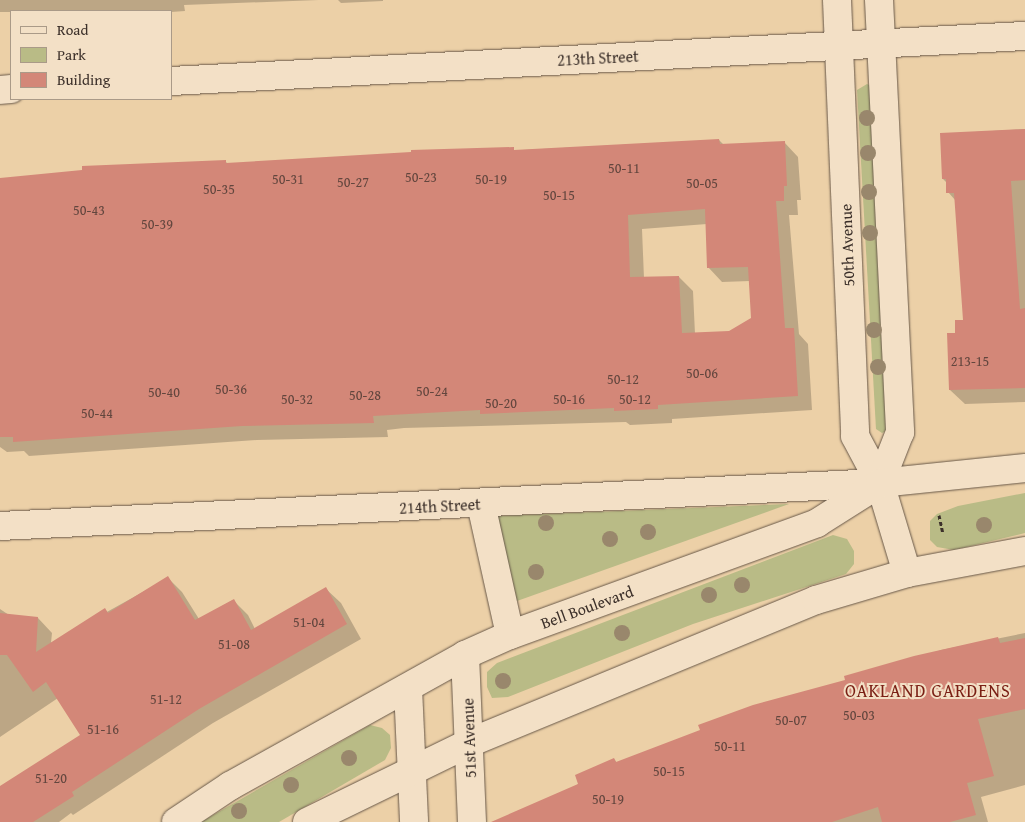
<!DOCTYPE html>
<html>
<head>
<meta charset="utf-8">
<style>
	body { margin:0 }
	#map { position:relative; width:1025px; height:822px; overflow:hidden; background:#ecd0a7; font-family:"Gentium Book Plus",serif }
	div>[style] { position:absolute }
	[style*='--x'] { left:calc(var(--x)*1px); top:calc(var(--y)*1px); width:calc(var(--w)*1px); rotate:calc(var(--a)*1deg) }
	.green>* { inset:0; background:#b9bb86 }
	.shadow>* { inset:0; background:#0003 }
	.building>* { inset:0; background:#d38778 }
	.path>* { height:3px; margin-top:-1.5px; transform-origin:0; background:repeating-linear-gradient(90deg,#3c302a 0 4px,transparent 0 6.5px) }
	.roads { filter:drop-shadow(0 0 1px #685849) drop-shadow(0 0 1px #685849) }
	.minor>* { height:28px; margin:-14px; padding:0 14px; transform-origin:14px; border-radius:14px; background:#f3e0c6 }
	.trees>* { width:16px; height:16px; margin:-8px; border-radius:50%; background:#99876c }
	span { translate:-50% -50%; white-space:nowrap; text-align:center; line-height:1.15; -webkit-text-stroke:4px #f3e0c6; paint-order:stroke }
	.number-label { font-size:14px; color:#62463e }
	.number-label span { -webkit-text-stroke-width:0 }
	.street-label { font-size:16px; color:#3c302a }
	.neighbourhood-label { font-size:18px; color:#7a1f14; letter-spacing:1px }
	.legend { position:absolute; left:10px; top:10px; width:162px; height:90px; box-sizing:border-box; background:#f3e0c6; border:1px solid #aa9a88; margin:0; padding:6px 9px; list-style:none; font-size:15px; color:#3c302a }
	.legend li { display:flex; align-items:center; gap:10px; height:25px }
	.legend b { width:25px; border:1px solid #aa9a88 }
</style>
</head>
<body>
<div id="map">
	<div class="green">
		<i style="clip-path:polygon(867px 84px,873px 87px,886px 431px,882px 433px,876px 429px,857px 90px)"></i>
		<i style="clip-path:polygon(1025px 493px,1025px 533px,954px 550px,937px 547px,930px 540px,930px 521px,937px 514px,958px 506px)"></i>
		<i style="clip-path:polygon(789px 504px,517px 601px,497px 516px)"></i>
		<i style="clip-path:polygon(833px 535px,847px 539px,854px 551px,854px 564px,846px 574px,693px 624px,508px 697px,492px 698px,487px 687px,487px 672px,497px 663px)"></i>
		<i style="clip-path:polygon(370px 725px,382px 728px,390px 735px,391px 748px,385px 760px,279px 822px,201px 822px)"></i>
	</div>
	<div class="shadow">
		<i style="clip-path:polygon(0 0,319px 0,184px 5px,185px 11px,171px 12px,0 12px)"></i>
		<i style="clip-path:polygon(338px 0,383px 0,383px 1px,341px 3px)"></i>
		<i style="clip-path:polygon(1025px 129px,1025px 402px,965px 404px,950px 390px,956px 334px,964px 321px,956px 201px,948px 192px,947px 183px,943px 179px,941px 134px)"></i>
		<i style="clip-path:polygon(evenodd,719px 140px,724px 145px,784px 142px,798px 157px,801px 200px,797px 200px,798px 215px,789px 215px,799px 334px,808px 344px,812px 410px,672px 419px,672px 423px,630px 425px,626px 422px,404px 428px,387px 430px,388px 437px,257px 440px,29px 456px,24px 451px,7px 452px,0 447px,0 179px,225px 161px,229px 165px,719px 140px,707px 224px,708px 267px,722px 282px,750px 281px,752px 319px,730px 332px,695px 334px,693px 291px,679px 277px,644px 278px,642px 229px,707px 224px)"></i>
		<i style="clip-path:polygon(168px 578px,182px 592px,199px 619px,233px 600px,248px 615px,255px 629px,326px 589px,341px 603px,361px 639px,213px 723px,73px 815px,71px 813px,59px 822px,0 822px,0 787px,82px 735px,58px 698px,0 737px,0 609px,9px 615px,38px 618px,52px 633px,51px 643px)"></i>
		<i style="clip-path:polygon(1025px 633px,1025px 785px,981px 797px,988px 822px,524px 822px,614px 759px,617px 763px,941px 650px)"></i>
	</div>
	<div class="building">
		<i style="clip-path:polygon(1025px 129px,1025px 180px,1011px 181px,1020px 309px,1025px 308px,1025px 388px,949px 390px,947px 333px,955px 333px,955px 320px,963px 320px,954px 193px,946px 193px,946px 179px,942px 179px,940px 133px)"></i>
		<i style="clip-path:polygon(evenodd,719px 139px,720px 144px,785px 141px,787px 186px,784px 186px,784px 201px,776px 201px,785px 328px,794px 328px,798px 396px,658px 405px,658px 409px,614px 411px,614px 408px,480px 414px,480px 410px,373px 416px,374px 423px,242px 426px,13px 442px,13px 437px,0 437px,0 178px,82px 170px,82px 166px,226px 160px,226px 163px,411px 152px,411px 150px,514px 147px,514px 150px,719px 139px,705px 209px,707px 268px,748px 267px,751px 318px,729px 331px,682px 333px,679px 276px,630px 277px,628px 215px,705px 209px)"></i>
		<i style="clip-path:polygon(168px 576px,195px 620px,234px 599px,251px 630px,326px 587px,347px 624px,199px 709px,72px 792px,74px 796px,33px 822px,0 822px,0 786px,80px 735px,46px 682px,33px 692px,7px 655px,0 655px,0 613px,38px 617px,36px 652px,105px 608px,108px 613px)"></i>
		<i style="clip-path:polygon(998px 637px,1000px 643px,1025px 638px,1025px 709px,978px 719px,994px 776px,967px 783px,976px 815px,950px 822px,882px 822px,878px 807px,832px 822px,491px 822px,578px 784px,575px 775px,614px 758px,616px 762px,700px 730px,698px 725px,753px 705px,845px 680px,844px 676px,914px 656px)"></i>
	</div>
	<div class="path">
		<i style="--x:939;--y:515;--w:19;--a:78"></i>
	</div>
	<div class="roads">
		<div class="minor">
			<i style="--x:837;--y:0;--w:436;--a:87.6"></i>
			<i style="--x:855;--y:436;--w:53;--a:62"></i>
			<i style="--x:880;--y:483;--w:94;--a:73.3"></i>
			<i style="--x:879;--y:0;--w:433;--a:87.2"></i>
			<i style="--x:900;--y:432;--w:55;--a:111.4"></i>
			<i style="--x:171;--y:81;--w:855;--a:-3.02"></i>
			<i style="--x:0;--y:90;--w:11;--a:-5"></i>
			<i style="--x:481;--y:504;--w:134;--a:77.5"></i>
			<i style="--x:0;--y:526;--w:879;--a:-2.8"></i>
			<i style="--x:465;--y:655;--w:167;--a:87.6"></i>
			<i style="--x:408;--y:688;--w:134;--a:87.4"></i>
			<i style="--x:176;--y:822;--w:65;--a:-33.7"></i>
			<i style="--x:230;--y:786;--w:269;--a:-29.1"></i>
			<i style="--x:465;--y:655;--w:49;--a:-24"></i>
			<i style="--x:510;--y:635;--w:327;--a:-20"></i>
			<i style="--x:817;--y:523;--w:75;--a:-32.4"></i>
			<i style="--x:880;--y:483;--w:146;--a:-5.9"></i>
			<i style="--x:307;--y:822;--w:180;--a:-26"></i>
			<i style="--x:469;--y:743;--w:375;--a:-22.4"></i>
			<i style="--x:816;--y:600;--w:95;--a:-16.5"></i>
			<i style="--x:907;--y:573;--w:120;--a:-10.6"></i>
		</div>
	</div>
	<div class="trees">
		<i style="left:867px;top:118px"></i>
		<i style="left:868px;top:153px"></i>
		<i style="left:869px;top:192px"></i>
		<i style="left:870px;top:233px"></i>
		<i style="left:874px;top:330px"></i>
		<i style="left:878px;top:367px"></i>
		<i style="left:546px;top:523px"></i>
		<i style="left:984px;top:525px"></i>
		<i style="left:648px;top:532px"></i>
		<i style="left:610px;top:539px"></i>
		<i style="left:536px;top:572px"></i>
		<i style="left:742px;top:585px"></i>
		<i style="left:709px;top:595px"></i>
		<i style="left:622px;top:633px"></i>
		<i style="left:503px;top:681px"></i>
		<i style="left:349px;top:758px"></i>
		<i style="left:291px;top:785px"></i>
		<i style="left:239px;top:811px"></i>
	</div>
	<div class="number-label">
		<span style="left:624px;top:168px">50-11</span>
		<span style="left:421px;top:177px">50-23</span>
		<span style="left:288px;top:179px">50-31</span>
		<span style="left:491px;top:179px">50-19</span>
		<span style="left:353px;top:182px">50-27</span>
		<span style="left:702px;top:183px">50-05</span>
		<span style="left:219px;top:189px">50-35</span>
		<span style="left:559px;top:195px">50-15</span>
		<span style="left:89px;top:210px">50-43</span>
		<span style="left:157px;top:224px">50-39</span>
		<span style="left:970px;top:361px">213-15</span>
		<span style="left:702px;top:373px">50-06</span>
		<span style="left:623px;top:379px">50-12</span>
		<span style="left:231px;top:389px">50-36</span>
		<span style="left:432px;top:391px">50-24</span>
		<span style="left:164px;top:392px">50-40</span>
		<span style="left:365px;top:395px">50-28</span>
		<span style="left:297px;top:399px">50-32</span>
		<span style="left:569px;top:399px">50-16</span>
		<span style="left:635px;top:399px">50-12</span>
		<span style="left:501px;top:403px">50-20</span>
		<span style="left:97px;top:413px">50-44</span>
		<span style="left:309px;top:622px">51-04</span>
		<span style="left:234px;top:644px">51-08</span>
		<span style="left:166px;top:699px">51-12</span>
		<span style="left:859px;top:715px">50-03</span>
		<span style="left:791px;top:720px">50-07</span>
		<span style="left:103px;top:729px">51-16</span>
		<span style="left:730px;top:746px">50-11</span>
		<span style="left:669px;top:771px">50-15</span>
		<span style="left:51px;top:778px">51-20</span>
		<span style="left:608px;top:799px">50-19</span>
	</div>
	<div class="street-label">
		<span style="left:598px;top:58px;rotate:-3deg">213th Street</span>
		<span style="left:847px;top:245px;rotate:-92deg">50th Avenue</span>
		<span style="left:440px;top:506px;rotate:-3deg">214th Street</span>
		<span style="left:587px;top:607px;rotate:-20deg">Bell Boulevard</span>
		<span style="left:469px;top:738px;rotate:-92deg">51st Avenue</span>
	</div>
	<div class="neighbourhood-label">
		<span style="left:928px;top:691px">OAKLAND GARDENS</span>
	</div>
	<ul class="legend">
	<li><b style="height:6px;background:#f3e0c6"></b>Road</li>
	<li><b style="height:14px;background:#b9bb86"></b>Park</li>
	<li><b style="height:14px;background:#d38778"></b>Building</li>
	</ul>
</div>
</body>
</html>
